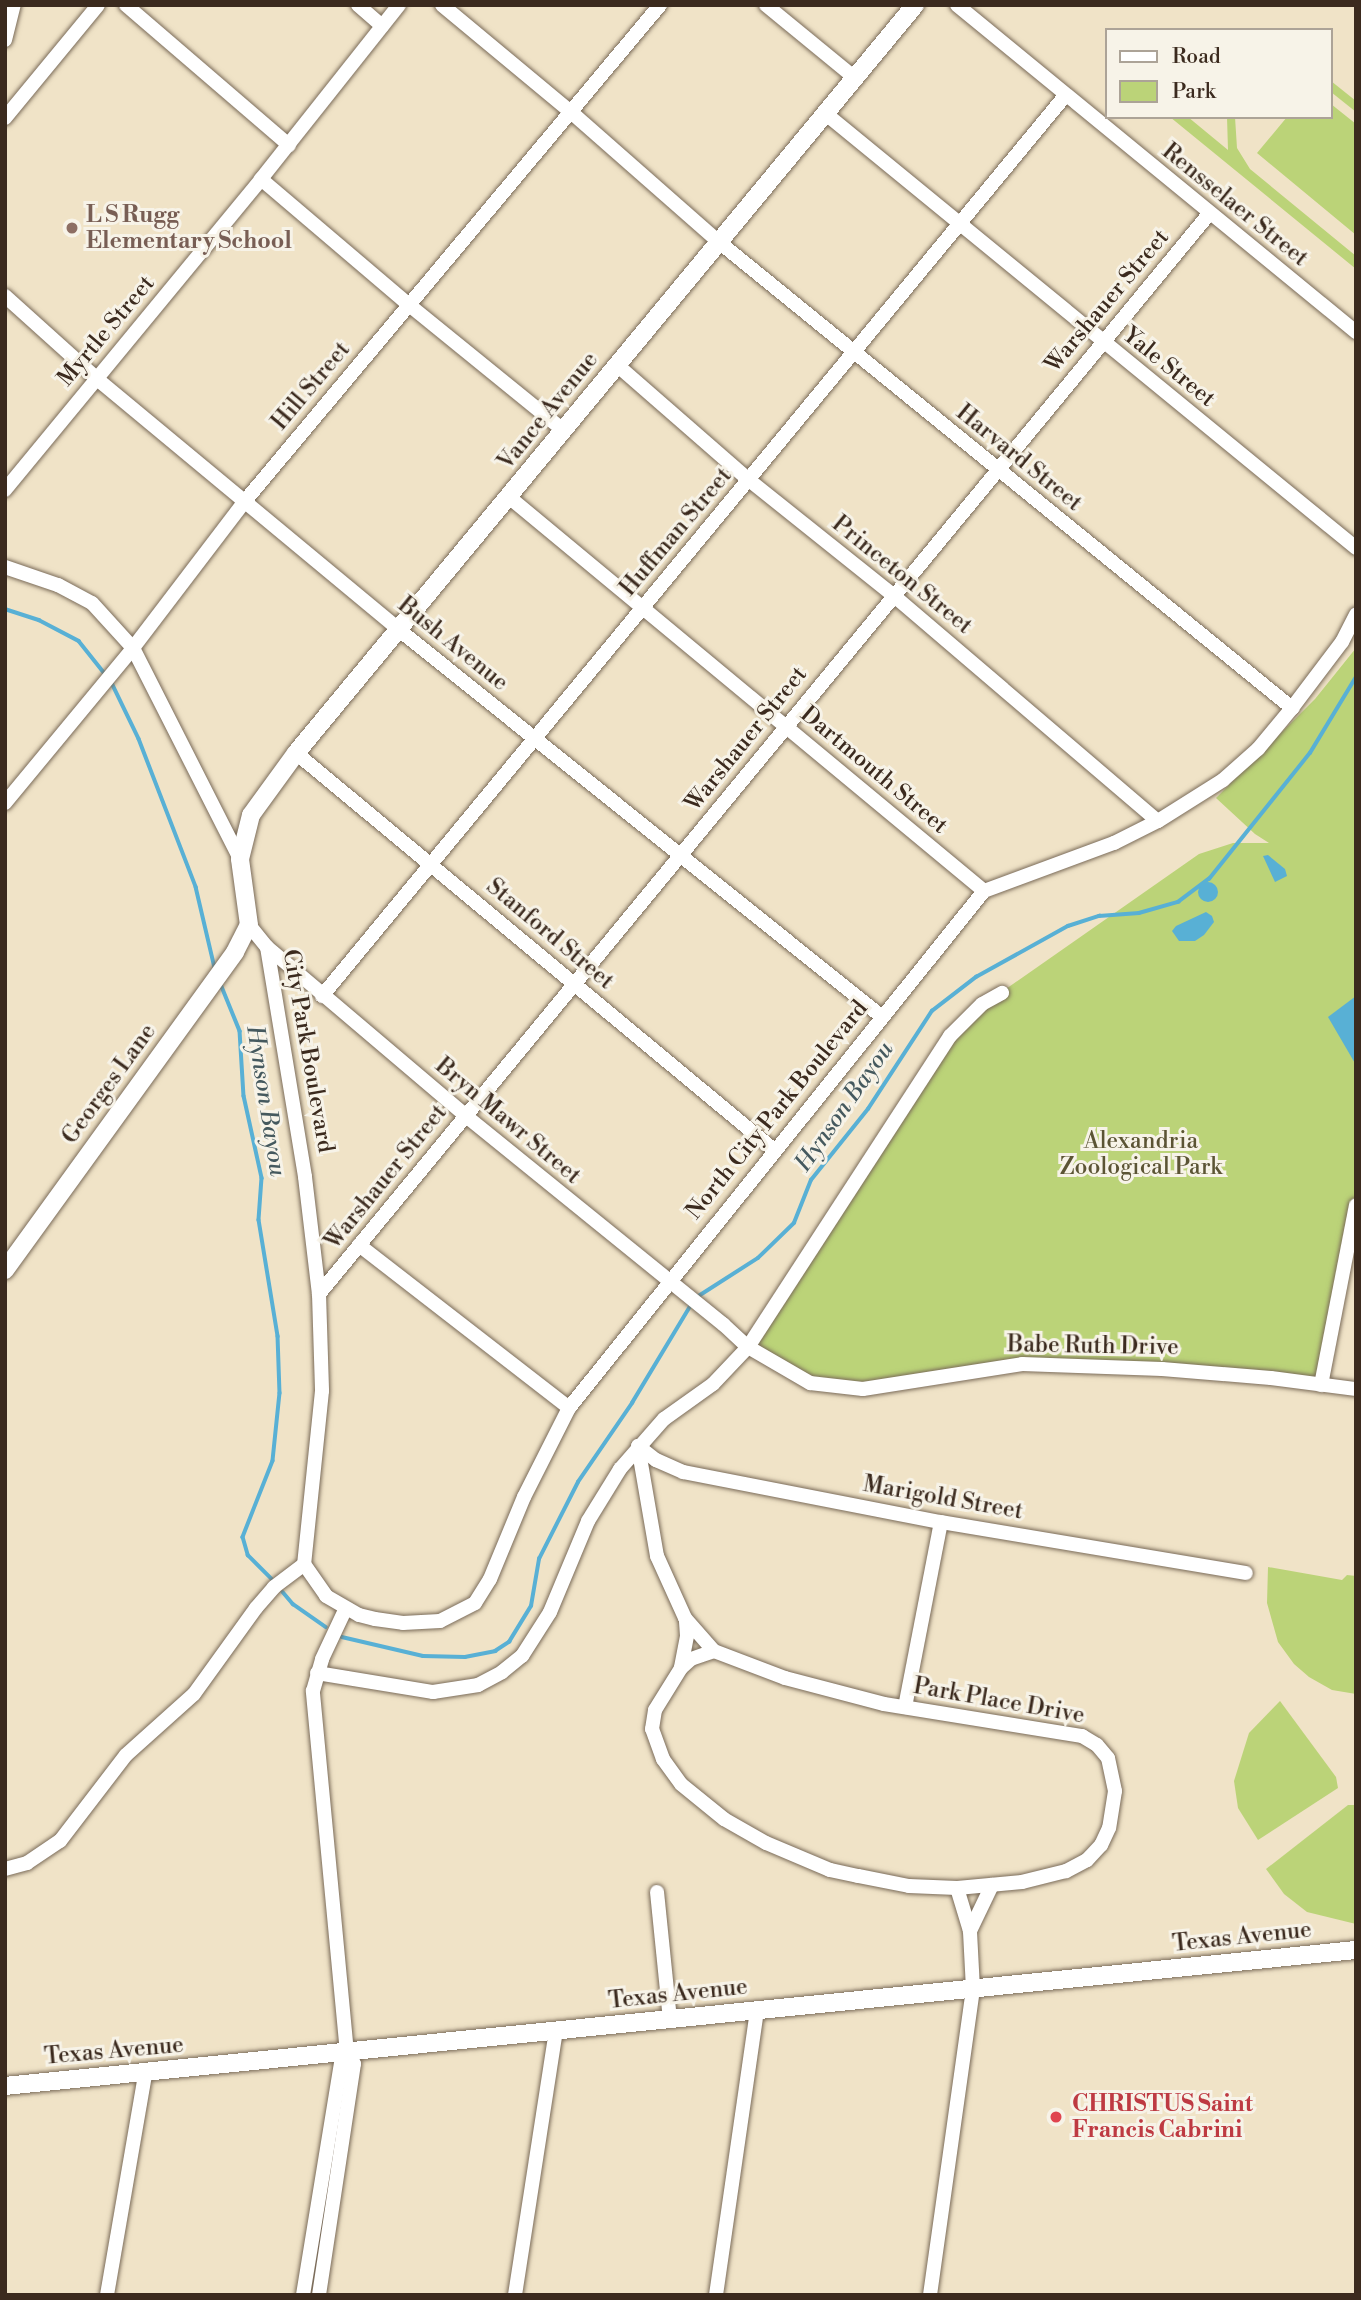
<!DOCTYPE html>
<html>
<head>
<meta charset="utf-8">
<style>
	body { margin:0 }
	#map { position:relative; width:1361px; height:2300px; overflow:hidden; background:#f0e3c7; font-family:"Libre Bodoni",serif }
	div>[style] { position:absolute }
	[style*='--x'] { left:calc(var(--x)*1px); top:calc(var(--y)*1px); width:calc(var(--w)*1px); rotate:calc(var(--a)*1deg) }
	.green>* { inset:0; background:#bbd378 }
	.water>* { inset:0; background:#58b0d5 }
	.round { border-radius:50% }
	.stream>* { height:3.5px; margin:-1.75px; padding:0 1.75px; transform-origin:1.75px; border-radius:1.75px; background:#58b0d5 }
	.roads { filter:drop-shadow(0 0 2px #7a6b59) drop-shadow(0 0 2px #7a6b59) }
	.minor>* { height:14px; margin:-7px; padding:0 7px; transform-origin:7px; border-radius:7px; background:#fff }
	.tertiary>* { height:18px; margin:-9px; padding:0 9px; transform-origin:9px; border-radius:9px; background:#fff }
	.dots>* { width:19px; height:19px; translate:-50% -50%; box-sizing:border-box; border:4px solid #f7f3e8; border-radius:50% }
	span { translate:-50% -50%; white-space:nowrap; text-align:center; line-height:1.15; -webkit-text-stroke:6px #f7f3e8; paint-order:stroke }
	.street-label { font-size:23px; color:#3b2a1e }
	.education-label { font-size:23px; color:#785e54; font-weight:700 }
	.left { translate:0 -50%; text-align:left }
	.park-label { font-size:23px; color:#5b5434 }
	.health-label { font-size:23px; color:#be3a42; font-weight:700 }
	.water-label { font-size:24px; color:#45595e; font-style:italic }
	.frame { position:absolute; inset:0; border:7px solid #3b2a1e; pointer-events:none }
	.legend { position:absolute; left:1105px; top:28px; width:228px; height:91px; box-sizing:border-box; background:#f7f3e8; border:2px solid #aca397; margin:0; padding:9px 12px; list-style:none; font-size:21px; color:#3b2a1e }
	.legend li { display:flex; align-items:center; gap:14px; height:35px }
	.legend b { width:35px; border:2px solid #aca397 }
</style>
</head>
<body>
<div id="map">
	<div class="green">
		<i style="clip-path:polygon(1331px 81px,1356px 101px,1356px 112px,1331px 92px)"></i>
		<i style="clip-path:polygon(1331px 104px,1356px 124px,1356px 235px,1257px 153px,1287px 117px,1331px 117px)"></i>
		<i style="clip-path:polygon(1170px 117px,1188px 117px,1228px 150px,1227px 117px,1235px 117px,1237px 148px,1250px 169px,1356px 256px,1356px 269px)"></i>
		<i style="clip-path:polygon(1356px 648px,1356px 1202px,1321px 1384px,1023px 1363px,888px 1385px,809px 1382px,748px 1340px,917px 1085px,983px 1005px,1199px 854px,1233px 843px,1269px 843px,1255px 834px,1216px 798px,1315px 699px)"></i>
		<i style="clip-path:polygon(1268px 1567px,1342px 1580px,1347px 1575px,1356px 1576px,1356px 1694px,1332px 1690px,1309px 1677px,1294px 1664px,1278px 1642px,1267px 1603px)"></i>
		<i style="clip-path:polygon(1280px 1701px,1336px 1777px,1338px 1788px,1258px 1840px,1238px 1808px,1234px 1781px,1249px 1733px)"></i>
		<i style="clip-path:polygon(1348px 1805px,1356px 1805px,1356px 1924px,1307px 1912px,1284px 1894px,1266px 1869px)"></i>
	</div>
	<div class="water">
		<i style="clip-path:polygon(1268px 855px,1285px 869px,1287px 876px,1275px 882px,1263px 856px)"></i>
		<i class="round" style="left:1198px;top:882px;width:20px;height:20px"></i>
		<i style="clip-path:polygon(1206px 912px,1212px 916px,1214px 922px,1204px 935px,1195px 941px,1179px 941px,1172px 931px,1176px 926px)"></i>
		<i style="clip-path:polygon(1356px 996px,1356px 1065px,1328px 1017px)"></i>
	</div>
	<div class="stream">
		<i style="--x:5;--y:609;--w:36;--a:18"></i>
		<i style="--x:39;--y:620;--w:45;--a:27.7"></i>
		<i style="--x:79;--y:641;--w:43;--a:51.5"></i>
		<i style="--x:111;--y:681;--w:64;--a:64.2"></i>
		<i style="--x:139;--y:739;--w:159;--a:68.9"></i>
		<i style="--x:196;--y:887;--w:83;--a:76.8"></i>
		<i style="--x:220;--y:982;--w:53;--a:67.8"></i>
		<i style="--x:240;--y:1031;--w:65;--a:86.5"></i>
		<i style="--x:244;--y:1096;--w:84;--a:77.6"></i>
		<i style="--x:262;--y:1178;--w:42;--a:94.1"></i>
		<i style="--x:259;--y:1220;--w:118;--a:80.7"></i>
		<i style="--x:278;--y:1336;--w:57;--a:88"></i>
		<i style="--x:280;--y:1393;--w:68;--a:95.9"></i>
		<i style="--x:273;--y:1461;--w:82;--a:111.5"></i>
		<i style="--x:243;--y:1537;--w:19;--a:74"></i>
		<i style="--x:248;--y:1555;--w:33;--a:45"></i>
		<i style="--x:697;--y:1297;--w:72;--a:-32.6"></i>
		<i style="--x:758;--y:1258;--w:50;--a:-44.2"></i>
		<i style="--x:794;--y:1223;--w:46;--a:-68.4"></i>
		<i style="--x:811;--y:1180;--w:91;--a:-51.2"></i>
		<i style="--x:868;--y:1109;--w:117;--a:-56.9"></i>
		<i style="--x:932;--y:1011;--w:56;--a:-37.7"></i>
		<i style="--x:976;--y:977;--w:105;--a:-29"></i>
		<i style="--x:1068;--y:926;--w:33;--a:-18"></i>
		<i style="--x:1099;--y:916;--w:40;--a:-4.3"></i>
		<i style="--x:1139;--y:913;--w:41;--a:-15.8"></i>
		<i style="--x:1178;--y:902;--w:39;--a:-37"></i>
		<i style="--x:1209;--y:879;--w:161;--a:-51.3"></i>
		<i style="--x:1310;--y:753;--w:89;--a:-58.8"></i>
		<i style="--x:283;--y:1592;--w:16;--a:50"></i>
		<i style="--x:293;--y:1604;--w:40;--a:34.9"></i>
		<i style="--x:342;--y:1637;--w:83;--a:13.2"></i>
		<i style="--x:423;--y:1656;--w:42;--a:1.4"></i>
		<i style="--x:465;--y:1657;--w:31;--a:-11"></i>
		<i style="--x:495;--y:1651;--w:17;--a:-33"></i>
		<i style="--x:509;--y:1642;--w:42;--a:-58.6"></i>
		<i style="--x:531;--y:1606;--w:48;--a:-80.3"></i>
		<i style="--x:539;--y:1559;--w:86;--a:-63.1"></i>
		<i style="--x:578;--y:1482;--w:96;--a:-55.6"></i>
		<i style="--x:632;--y:1403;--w:117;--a:-59"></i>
	</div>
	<div class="roads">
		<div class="minor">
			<i style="--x:126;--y:5;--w:215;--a:40.7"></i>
			<i style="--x:358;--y:5;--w:32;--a:41"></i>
			<i style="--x:442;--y:5;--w:168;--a:39.7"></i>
			<i style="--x:571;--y:112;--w:197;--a:41.3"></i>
			<i style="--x:719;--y:242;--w:739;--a:39.12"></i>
			<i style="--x:766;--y:5;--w:115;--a:39.4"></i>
			<i style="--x:957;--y:5;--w:516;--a:39.34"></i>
			<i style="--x:5;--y:40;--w:36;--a:-76"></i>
			<i style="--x:826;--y:114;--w:685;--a:39.31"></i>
			<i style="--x:5;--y:118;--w:146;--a:-50.5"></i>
			<i style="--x:261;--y:179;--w:193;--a:40.4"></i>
			<i style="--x:408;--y:304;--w:200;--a:39.1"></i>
			<i style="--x:5;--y:296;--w:122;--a:42"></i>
			<i style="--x:96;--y:378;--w:393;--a:39.7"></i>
			<i style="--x:398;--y:629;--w:619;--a:38.7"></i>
			<i style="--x:617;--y:365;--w:175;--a:41.1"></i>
			<i style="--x:749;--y:480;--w:184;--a:38.6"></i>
			<i style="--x:893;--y:595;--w:348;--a:40.5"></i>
			<i style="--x:5;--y:490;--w:403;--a:-50.5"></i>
			<i style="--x:261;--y:179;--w:222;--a:-51.6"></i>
			<i style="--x:509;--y:497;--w:617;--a:39.67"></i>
			<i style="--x:5;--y:567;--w:56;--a:18.8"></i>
			<i style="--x:58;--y:585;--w:38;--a:28"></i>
			<i style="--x:92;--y:603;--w:61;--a:47.7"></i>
			<i style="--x:133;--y:648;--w:237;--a:63.1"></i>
			<i style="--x:296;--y:753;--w:621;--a:39.71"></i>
			<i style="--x:5;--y:803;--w:201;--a:-50.4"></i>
			<i style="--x:133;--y:648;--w:185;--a:-52.7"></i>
			<i style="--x:245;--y:501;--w:647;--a:-50.08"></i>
			<i style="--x:249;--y:925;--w:28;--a:51"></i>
			<i style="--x:267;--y:947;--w:233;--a:80.6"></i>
			<i style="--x:305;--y:1177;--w:118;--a:83.2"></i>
			<i style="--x:319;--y:1294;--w:97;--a:88.2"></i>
			<i style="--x:322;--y:1391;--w:174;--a:95.9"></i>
			<i style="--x:267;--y:947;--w:261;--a:40.3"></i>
			<i style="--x:466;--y:1116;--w:331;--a:39"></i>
			<i style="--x:723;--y:1324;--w:34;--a:43"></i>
			<i style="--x:748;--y:1347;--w:72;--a:30.1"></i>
			<i style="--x:810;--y:1383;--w:53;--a:6.5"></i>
			<i style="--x:863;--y:1389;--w:161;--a:-8.9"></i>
			<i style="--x:1022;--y:1364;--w:140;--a:2"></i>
			<i style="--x:1162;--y:1369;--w:109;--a:4.7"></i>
			<i style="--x:1271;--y:1378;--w:86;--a:7.4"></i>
			<i style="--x:322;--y:996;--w:1167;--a:-50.46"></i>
			<i style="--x:359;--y:1245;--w:266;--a:37.8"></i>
			<i style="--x:319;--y:1294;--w:1399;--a:-50.51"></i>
			<i style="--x:1321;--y:1385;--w:183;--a:-79"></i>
			<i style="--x:638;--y:1446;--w:112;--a:80.2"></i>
			<i style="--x:657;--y:1556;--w:68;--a:65.7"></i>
			<i style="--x:685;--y:1618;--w:44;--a:48.7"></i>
			<i style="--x:714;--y:1651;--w:76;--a:20.8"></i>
			<i style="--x:785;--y:1678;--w:102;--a:14.7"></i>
			<i style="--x:884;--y:1704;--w:201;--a:9.2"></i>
			<i style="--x:1082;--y:1736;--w:17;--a:31"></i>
			<i style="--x:1097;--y:1745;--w:17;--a:50"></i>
			<i style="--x:1108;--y:1758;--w:34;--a:78"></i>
			<i style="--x:1115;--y:1791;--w:37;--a:99"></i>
			<i style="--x:1109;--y:1828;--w:19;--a:115"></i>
			<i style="--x:1101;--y:1845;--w:21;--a:133"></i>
			<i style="--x:1087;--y:1860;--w:24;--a:152"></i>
			<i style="--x:1066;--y:1871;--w:45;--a:166"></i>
			<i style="--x:1022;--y:1882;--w:65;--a:174.7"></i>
			<i style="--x:957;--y:1888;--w:48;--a:-177.6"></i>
			<i style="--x:909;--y:1886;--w:52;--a:-168.9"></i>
			<i style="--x:858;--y:1876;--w:29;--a:-168"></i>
			<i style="--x:830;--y:1870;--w:69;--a:-157.1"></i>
			<i style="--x:766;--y:1843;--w:48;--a:-150.3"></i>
			<i style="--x:724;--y:1819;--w:55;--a:-140.9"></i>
			<i style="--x:681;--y:1784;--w:31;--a:-126"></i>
			<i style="--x:663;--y:1759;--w:32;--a:-110"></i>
			<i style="--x:652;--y:1729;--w:19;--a:-81"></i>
			<i style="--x:655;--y:1710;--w:49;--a:-58.2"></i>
			<i style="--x:681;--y:1668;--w:13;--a:-42"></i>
			<i style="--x:691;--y:1659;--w:24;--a:-19"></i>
			<i style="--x:638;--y:1446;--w:23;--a:38"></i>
			<i style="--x:656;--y:1460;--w:30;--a:24"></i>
			<i style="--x:683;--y:1472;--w:263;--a:11"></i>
			<i style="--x:941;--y:1522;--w:309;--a:9.5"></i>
			<i style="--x:304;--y:1564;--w:39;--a:55"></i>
			<i style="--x:326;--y:1596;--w:38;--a:30"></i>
			<i style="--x:359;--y:1615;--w:16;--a:14"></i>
			<i style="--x:375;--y:1619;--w:28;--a:8"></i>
			<i style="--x:403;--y:1623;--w:37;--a:-3"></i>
			<i style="--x:440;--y:1621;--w:39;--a:-27"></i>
			<i style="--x:475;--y:1603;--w:28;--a:-58"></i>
			<i style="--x:490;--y:1579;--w:89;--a:-67.5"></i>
			<i style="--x:524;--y:1497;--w:100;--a:-63.2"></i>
			<i style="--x:569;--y:1408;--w:663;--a:-51.25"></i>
			<i style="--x:984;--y:891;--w:139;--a:-20.3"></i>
			<i style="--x:1114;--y:843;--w:49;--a:-26.6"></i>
			<i style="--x:1158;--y:821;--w:77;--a:-32.2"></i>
			<i style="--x:1223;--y:780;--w:47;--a:-41.5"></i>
			<i style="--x:1258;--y:749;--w:53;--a:-50.3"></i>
			<i style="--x:1292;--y:708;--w:83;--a:-52.9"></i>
			<i style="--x:1342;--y:642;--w:31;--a:-63"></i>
			<i style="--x:681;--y:1667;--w:32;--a:-79"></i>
			<i style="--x:687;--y:1636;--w:15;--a:-94"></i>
			<i style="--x:317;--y:1673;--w:118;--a:9.3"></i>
			<i style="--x:433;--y:1692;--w:46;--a:-8.8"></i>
			<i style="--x:478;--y:1685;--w:27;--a:-28"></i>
			<i style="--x:502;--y:1672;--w:26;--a:-39"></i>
			<i style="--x:522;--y:1656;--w:52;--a:-57.5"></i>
			<i style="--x:550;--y:1612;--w:99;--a:-67.3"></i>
			<i style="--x:588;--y:1521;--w:61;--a:-58.4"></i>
			<i style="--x:620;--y:1469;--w:67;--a:-48.7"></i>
			<i style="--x:664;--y:1419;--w:60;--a:-35.5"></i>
			<i style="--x:713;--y:1384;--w:51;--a:-46.6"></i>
			<i style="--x:748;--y:1347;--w:371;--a:-57"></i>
			<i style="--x:950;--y:1036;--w:45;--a:-45"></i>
			<i style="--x:982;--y:1004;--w:23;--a:-29"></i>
			<i style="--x:905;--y:1707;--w:188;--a:-79"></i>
			<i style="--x:5;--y:1869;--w:23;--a:-15"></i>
			<i style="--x:27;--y:1863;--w:40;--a:-34"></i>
			<i style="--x:60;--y:1841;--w:108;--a:-52.5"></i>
			<i style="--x:126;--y:1755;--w:91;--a:-41.9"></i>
			<i style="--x:194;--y:1694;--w:106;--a:-54.2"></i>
			<i style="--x:256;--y:1608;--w:28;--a:-49"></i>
			<i style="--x:274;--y:1587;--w:38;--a:-37"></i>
			<i style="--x:657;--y:1892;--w:129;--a:84.2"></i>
			<i style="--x:970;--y:1931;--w:51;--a:-64.4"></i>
			<i style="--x:107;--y:2295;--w:224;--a:-80.2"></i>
			<i style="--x:303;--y:2295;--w:234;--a:-80.7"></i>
			<i style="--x:341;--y:2064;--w:13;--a:-61"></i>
			<i style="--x:319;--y:2295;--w:234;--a:-81.4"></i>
			<i style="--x:354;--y:2064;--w:13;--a:-122"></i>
			<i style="--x:347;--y:2053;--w:364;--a:-95.4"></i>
			<i style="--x:313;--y:1691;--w:33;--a:-74"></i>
			<i style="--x:322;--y:1659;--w:56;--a:-64.8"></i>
			<i style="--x:515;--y:2295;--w:267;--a:-81.2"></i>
			<i style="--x:716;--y:2295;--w:287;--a:-81.8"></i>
			<i style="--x:930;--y:2295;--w:309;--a:-82"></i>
			<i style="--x:973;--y:1989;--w:58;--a:-93"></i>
			<i style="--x:970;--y:1931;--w:45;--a:-106.8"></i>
		</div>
		<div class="tertiary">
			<i style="--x:5;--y:1270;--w:392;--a:-54.1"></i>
			<i style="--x:235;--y:952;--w:30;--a:-63"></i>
			<i style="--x:249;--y:925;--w:67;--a:-97.8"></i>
			<i style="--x:240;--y:859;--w:45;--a:-76"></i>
			<i style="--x:251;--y:815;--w:77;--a:-54"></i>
			<i style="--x:296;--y:753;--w:971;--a:-50.39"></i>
			<i style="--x:5;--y:2086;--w:1358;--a:-5.75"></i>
		</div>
	</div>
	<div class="dots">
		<i style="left:72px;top:228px;background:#8d6e63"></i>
		<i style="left:1056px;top:2117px;background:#e0444e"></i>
	</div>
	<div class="street-label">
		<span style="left:1235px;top:205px;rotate:39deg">Rensselaer Street</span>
		<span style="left:1107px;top:301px;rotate:-50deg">Warshauer Street</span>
		<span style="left:106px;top:331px;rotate:-50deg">Myrtle Street</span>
		<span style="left:1169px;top:367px;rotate:39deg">Yale Street</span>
		<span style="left:311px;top:386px;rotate:-50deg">Hill Street</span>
		<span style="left:548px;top:411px;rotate:-51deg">Vance Avenue</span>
		<span style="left:1019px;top:458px;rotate:39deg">Harvard Street</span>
		<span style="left:676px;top:532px;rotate:-50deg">Huffman Street</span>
		<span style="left:902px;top:575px;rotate:39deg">Princeton Street</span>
		<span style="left:453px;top:644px;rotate:39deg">Bush Avenue</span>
		<span style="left:746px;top:739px;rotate:-51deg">Warshauer Street</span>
		<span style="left:874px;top:770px;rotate:40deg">Dartmouth Street</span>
		<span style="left:550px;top:934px;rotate:40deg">Stanford Street</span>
		<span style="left:308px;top:1051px;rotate:80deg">City Park Boulevard</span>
		<span style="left:109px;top:1084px;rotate:-54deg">Georges Lane</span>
		<span style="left:777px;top:1110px;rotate:-51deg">North City Park Boulevard</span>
		<span style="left:508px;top:1121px;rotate:40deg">Bryn Mawr Street</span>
		<span style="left:386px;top:1177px;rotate:-51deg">Warshauer Street</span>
		<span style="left:1093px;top:1346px;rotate:1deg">Babe Ruth Drive</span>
		<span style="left:943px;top:1498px;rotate:10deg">Marigold Street</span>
		<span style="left:999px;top:1701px;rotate:10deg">Park Place Drive</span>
		<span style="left:1242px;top:1937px;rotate:-6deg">Texas Avenue</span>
		<span style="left:678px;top:1994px;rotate:-6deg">Texas Avenue</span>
		<span style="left:114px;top:2051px;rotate:-5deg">Texas Avenue</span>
	</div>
	<div class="education-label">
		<span class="left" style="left:86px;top:228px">L S Rugg<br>Elementary School</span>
	</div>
	<div class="park-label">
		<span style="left:1141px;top:1154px">Alexandria<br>Zoological Park</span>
	</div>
	<div class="health-label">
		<span class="left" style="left:1072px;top:2117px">CHRISTUS Saint<br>Francis Cabrini</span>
	</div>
	<div class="water-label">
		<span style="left:265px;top:1101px;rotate:81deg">Hynson Bayou</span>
		<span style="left:845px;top:1107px;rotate:-55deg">Hynson Bayou</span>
	</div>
	<div class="frame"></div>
	<ul class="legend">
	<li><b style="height:9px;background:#fff"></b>Road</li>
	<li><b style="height:19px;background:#bbd378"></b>Park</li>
	</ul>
</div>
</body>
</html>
